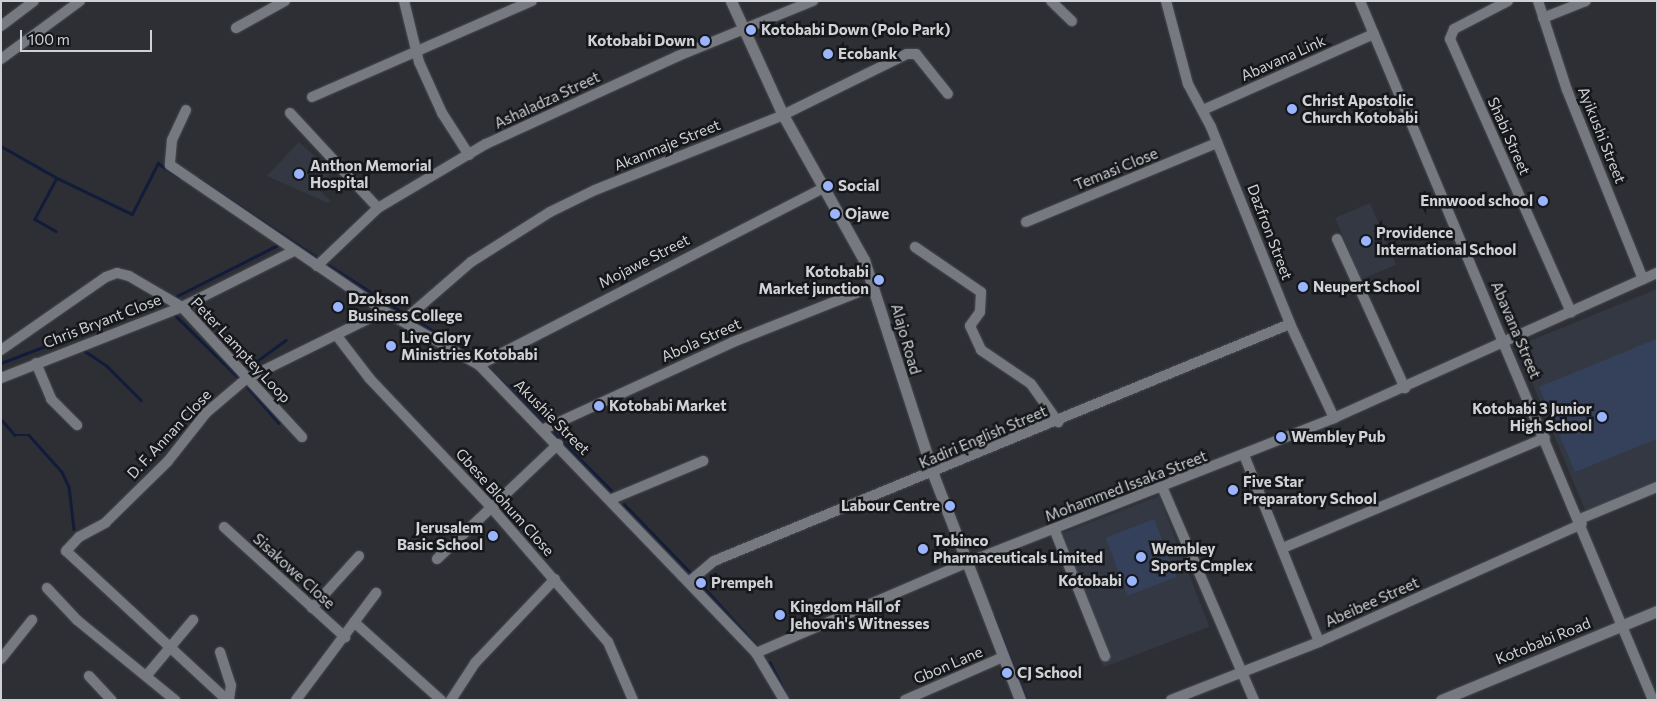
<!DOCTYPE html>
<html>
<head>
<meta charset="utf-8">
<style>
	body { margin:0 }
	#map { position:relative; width:1658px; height:701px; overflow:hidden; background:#2d2f35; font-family:Commissioner,sans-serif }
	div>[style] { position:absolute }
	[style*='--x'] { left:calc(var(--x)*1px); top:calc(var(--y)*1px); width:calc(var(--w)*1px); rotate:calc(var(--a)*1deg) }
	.built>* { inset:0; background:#333843; transform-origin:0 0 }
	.green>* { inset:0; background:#35405b; transform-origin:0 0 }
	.stream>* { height:2.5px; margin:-1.25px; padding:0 1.25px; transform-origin:1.25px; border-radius:1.25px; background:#121c3a }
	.roads { filter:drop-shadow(0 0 1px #494b50) drop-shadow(0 0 1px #494b50) }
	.minor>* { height:10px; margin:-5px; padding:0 5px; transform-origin:5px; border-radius:5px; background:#76797f }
	.tertiary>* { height:11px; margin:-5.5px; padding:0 5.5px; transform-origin:5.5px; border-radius:5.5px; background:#76797f }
	.dots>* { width:14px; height:14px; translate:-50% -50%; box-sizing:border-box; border:2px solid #16171a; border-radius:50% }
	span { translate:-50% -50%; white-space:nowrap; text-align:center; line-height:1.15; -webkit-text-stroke:5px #16171a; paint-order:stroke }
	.poi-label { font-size:15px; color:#d0d1d4; font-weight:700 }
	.left { translate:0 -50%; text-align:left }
	.right { translate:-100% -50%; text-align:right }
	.street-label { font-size:15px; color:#d0d1d4 }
	.frame { position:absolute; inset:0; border:2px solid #d0d1d4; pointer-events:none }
	.scale { position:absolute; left:20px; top:30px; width:132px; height:22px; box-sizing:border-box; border:2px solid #d0d1d4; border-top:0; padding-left:6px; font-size:15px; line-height:18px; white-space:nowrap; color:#d0d1d4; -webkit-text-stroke:4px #16171a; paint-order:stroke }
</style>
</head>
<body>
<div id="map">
	<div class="built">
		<i style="clip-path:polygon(299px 142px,332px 172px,317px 188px,331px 201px,328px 203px,267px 176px)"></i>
		<i style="left:1370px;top:203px;width:67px;height:38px;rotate:67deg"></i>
		<i style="clip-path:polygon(1657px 289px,1657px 488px,1588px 517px,1517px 346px)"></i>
		<i style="left:1159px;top:496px;width:140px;height:113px;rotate:69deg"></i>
	</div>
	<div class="green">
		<i style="clip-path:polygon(1656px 339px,1657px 439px,1575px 472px,1539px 387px)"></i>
		<i style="left:1154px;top:519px;width:62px;height:52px;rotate:69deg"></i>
	</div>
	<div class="stream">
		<i style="--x:1;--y:146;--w:64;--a:29.7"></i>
		<i style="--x:57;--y:178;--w:47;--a:118.2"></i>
		<i style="--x:35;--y:219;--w:24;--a:30"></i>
		<i style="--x:57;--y:178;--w:83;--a:25.6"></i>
		<i style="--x:132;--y:214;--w:57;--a:-63"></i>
		<i style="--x:158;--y:163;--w:25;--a:34"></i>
		<i style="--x:198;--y:178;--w:141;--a:33.7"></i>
		<i style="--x:327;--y:264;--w:89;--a:32.6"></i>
		<i style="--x:177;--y:296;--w:111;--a:-26.8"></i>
		<i style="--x:173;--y:313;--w:94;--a:44.6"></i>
		<i style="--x:416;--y:320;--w:75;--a:32"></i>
		<i style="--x:82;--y:349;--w:30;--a:34"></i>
		<i style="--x:107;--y:366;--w:48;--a:45"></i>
		<i style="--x:1;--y:363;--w:173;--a:-20.9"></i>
		<i style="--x:240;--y:365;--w:14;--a:-8"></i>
		<i style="--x:254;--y:363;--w:39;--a:-36"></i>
		<i style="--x:486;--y:365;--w:83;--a:45"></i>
		<i style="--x:244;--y:383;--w:53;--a:48.8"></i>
		<i style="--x:1;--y:419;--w:21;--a:49"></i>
		<i style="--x:15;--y:435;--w:14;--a:0"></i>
		<i style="--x:29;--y:435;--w:50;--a:48.3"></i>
		<i style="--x:62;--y:472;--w:17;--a:65"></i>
		<i style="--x:69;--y:487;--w:42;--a:83.2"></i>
		<i style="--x:551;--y:430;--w:85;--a:45"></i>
		<i style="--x:624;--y:504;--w:95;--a:45.9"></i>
		<i style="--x:700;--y:583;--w:85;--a:47.9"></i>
		<i style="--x:994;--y:616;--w:90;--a:68.6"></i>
		<i style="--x:770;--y:662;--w:42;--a:63.4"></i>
	</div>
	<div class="roads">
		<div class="minor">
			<i style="--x:404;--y:1;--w:63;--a:76.2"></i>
			<i style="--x:419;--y:62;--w:56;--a:65.7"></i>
			<i style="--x:442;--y:113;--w:50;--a:57.3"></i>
			<i style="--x:1051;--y:1;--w:29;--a:44"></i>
			<i style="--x:1166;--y:1;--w:86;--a:75.2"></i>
			<i style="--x:1188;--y:84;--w:49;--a:61.9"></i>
			<i style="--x:1211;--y:127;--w:212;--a:68.1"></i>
			<i style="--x:1290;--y:324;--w:104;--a:64.9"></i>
			<i style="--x:1360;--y:1;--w:758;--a:67.26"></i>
			<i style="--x:1508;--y:1;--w:61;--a:152.6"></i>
			<i style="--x:1454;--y:29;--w:11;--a:112"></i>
			<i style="--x:1450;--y:39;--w:299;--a:66.1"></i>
			<i style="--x:1538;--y:1;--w:94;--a:72"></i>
			<i style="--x:1567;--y:90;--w:204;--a:68.1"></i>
			<i style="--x:1543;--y:18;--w:46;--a:-21.6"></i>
			<i style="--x:1;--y:26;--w:41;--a:-37.1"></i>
			<i style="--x:236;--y:28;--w:56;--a:-28.9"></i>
			<i style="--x:1;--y:59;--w:98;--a:-36.3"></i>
			<i style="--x:312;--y:97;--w:240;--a:-23.6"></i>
			<i style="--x:186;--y:110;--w:33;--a:115"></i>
			<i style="--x:172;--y:140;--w:25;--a:95"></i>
			<i style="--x:170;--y:165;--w:259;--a:34.3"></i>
			<i style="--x:384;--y:311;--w:109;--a:29.6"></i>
			<i style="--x:479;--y:365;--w:400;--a:46.1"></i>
			<i style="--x:756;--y:653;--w:55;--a:59.2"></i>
			<i style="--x:1203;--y:110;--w:187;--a:-24"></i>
			<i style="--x:290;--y:113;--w:129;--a:47.2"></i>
			<i style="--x:1026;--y:222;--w:207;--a:-22.5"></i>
			<i style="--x:1337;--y:239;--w:164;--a:65.5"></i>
			<i style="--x:915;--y:247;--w:80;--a:34.3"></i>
			<i style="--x:981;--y:292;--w:20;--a:93"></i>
			<i style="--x:980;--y:312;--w:17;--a:126"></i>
			<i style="--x:970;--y:326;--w:26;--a:65"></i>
			<i style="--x:981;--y:350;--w:60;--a:34.2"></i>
			<i style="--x:1031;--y:384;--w:47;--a:54.6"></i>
			<i style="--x:317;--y:266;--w:84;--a:-43.6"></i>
			<i style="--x:378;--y:208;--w:126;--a:-30.7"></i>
			<i style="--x:486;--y:144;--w:211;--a:-24.6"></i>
			<i style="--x:678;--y:56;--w:146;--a:-22.2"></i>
			<i style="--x:403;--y:321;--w:90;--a:-40.9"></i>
			<i style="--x:471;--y:262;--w:93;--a:-32.3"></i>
			<i style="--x:550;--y:212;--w:50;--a:-26.1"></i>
			<i style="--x:595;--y:190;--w:202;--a:-21.7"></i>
			<i style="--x:783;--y:115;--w:138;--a:-26.2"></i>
			<i style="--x:907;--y:54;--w:9;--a:0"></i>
			<i style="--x:916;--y:54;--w:51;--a:51.3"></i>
			<i style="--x:337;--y:336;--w:54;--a:52.5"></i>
			<i style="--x:370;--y:379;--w:175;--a:46.6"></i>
			<i style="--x:490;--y:506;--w:180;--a:49.1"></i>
			<i style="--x:608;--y:642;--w:63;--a:66.7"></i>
			<i style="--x:1;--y:350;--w:128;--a:-34.8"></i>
			<i style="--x:106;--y:277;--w:12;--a:-20"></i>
			<i style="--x:117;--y:273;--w:12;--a:14"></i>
			<i style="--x:129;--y:276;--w:61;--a:30.3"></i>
			<i style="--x:182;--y:307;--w:177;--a:47.3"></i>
			<i style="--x:36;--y:363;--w:39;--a:67"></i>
			<i style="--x:51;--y:399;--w:37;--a:45"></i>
			<i style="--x:479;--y:365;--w:388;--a:-27.2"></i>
			<i style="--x:1;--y:378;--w:194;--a:-21.4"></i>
			<i style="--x:182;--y:307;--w:125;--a:-26.6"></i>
			<i style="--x:544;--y:429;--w:208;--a:-24.7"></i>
			<i style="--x:733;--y:342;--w:152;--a:-21.7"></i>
			<i style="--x:1244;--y:455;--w:201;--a:68.1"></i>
			<i style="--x:1163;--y:489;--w:230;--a:66.7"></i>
			<i style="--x:612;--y:499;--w:99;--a:-22.7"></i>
			<i style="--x:1580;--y:519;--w:83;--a:-22.6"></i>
			<i style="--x:224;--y:527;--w:164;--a:42.3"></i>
			<i style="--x:1055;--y:531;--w:135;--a:68.2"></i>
			<i style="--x:1283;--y:548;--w:284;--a:-22.8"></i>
			<i style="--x:437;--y:559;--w:167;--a:-43.5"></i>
			<i style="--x:690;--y:581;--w:31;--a:-40"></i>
			<i style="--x:714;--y:561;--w:623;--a:-22.37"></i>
			<i style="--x:47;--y:588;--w:44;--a:46.8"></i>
			<i style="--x:77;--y:620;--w:127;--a:39.2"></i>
			<i style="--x:312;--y:608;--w:70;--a:-47.9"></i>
			<i style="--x:354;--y:622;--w:117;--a:41.9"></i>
			<i style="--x:220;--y:652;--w:35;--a:72"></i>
			<i style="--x:231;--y:685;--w:15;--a:98"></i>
			<i style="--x:756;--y:653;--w:228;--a:-23.2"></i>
			<i style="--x:966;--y:563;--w:396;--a:-21.5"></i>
			<i style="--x:1334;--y:418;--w:354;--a:-24.2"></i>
			<i style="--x:1;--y:659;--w:50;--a:-51.5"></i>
			<i style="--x:147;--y:675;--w:72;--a:-50.1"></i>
			<i style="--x:89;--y:676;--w:33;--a:47"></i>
			<i style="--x:227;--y:700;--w:219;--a:-137.2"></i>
			<i style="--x:66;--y:551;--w:19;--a:-47"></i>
			<i style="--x:79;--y:537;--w:30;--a:-28"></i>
			<i style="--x:105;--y:523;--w:88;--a:-44.5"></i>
			<i style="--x:168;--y:461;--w:61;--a:-51.6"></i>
			<i style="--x:206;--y:413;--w:52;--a:-40.4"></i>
			<i style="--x:246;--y:379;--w:154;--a:-26.2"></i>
			<i style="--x:296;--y:700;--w:134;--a:-53.2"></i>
			<i style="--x:451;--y:700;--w:44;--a:-57"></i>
			<i style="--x:475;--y:663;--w:116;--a:-46.4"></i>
			<i style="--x:905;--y:700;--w:107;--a:-23.7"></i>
			<i style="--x:1171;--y:700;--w:159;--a:-21.4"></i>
			<i style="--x:1319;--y:642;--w:288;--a:-24.2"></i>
		</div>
		<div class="tertiary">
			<i style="--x:731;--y:1;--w:125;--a:65.5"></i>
			<i style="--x:783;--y:115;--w:166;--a:60.8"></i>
			<i style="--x:864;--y:260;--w:225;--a:72.1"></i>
			<i style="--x:933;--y:474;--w:242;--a:68.9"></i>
			<i style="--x:1441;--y:700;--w:234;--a:-22.4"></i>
		</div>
	</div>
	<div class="dots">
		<i style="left:751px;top:30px;background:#9ab5fd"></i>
		<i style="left:705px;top:41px;background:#9ab5fd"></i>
		<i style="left:828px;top:54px;background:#9ab5fd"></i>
		<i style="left:1292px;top:109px;background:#9ab5fd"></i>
		<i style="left:299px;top:174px;background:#9ab5fd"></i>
		<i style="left:828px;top:186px;background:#9ab5fd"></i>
		<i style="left:1543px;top:201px;background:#9ab5fd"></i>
		<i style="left:835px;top:214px;background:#9ab5fd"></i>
		<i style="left:1366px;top:241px;background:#9ab5fd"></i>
		<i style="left:879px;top:280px;background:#9ab5fd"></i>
		<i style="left:1303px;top:287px;background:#9ab5fd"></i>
		<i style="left:338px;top:307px;background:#9ab5fd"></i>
		<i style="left:391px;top:346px;background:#9ab5fd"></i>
		<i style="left:599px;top:406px;background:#9ab5fd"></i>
		<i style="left:1602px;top:417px;background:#9ab5fd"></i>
		<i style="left:1281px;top:437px;background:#9ab5fd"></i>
		<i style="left:1233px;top:490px;background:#9ab5fd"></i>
		<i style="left:950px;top:506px;background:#9ab5fd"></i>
		<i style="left:493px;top:536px;background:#9ab5fd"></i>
		<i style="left:923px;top:549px;background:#9ab5fd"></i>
		<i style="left:1141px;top:557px;background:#9ab5fd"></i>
		<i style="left:1132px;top:581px;background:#9ab5fd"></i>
		<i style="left:701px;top:583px;background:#9ab5fd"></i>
		<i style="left:780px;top:615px;background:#9ab5fd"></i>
		<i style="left:1007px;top:673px;background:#9ab5fd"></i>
	</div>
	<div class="poi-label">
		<span class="left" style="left:761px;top:30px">Kotobabi Down (Polo Park)</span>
		<span class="right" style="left:695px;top:41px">Kotobabi Down</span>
		<span class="left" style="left:838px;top:54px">Ecobank</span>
		<span class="left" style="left:1302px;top:109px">Christ Apostolic<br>Church Kotobabi</span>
		<span class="left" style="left:310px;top:174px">Anthon Memorial<br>Hospital</span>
		<span class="left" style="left:838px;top:186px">Social</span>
		<span class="right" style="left:1533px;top:201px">Ennwood school</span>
		<span class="left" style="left:845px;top:214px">Ojawe</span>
		<span class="left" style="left:1376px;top:241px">Providence<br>International School</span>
		<span class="right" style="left:869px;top:280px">Kotobabi<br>Market junction</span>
		<span class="left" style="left:1313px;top:287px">Neupert School</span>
		<span class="left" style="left:348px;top:307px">Dzokson<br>Business College</span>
		<span class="left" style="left:401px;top:346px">Live Glory<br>Ministries Kotobabi</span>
		<span class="left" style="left:609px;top:406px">Kotobabi Market</span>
		<span class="right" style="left:1592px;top:417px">Kotobabi 3 Junior<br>High School</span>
		<span class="left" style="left:1291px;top:437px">Wembley Pub</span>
		<span class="left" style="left:1243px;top:490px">Five Star<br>Preparatory School</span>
		<span class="right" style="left:940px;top:506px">Labour Centre</span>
		<span class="right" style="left:483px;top:536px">Jerusalem<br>Basic School</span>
		<span class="left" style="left:933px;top:549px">Tobinco<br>Pharmaceuticals Limited</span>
		<span class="left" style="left:1151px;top:557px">Wembley<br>Sports Cmplex</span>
		<span class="right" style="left:1122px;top:581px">Kotobabi</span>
		<span class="left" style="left:711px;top:583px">Prempeh</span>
		<span class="left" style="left:790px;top:615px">Kingdom Hall of<br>Jehovah's Witnesses</span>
		<span class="left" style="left:1017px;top:673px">CJ School</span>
	</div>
	<div class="street-label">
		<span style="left:1283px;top:58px;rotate:-24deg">Abavana Link</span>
		<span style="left:547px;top:100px;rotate:-25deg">Ashaladza Street</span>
		<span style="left:1602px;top:135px;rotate:68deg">Ayikushi Street</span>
		<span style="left:1509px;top:136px;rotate:66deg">Shabi Street</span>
		<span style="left:667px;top:145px;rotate:-22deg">Akanmaje Street</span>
		<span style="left:1116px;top:169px;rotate:-22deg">Temasi Close</span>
		<span style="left:1270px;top:232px;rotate:69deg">Dazfron Street</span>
		<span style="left:644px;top:261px;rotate:-27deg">Mojawe Street</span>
		<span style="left:102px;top:321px;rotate:-21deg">Chris Bryant Close</span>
		<span style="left:1516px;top:330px;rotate:67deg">Abavana Street</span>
		<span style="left:906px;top:339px;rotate:74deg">Alajo Road</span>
		<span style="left:701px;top:340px;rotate:-24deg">Abola Street</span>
		<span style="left:241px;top:350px;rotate:47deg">Peter Lamptey Loop</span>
		<span style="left:552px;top:417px;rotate:45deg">Akushie Street</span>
		<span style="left:169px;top:434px;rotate:-47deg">D. F. Annan Close</span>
		<span style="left:983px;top:437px;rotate:-23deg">Kadiri English Street</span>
		<span style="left:1126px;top:486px;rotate:-21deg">Mohammed Issaka Street</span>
		<span style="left:505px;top:502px;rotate:48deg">Gbese Blohum Close</span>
		<span style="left:294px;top:571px;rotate:42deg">Sisakowe Close</span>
		<span style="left:1372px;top:602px;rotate:-24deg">Abeibee Street</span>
		<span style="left:1543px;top:641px;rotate:-22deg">Kotobabi Road</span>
		<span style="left:948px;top:665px;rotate:-23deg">Gbon Lane</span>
	</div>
	<div class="frame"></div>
	<div class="scale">100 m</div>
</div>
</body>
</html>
